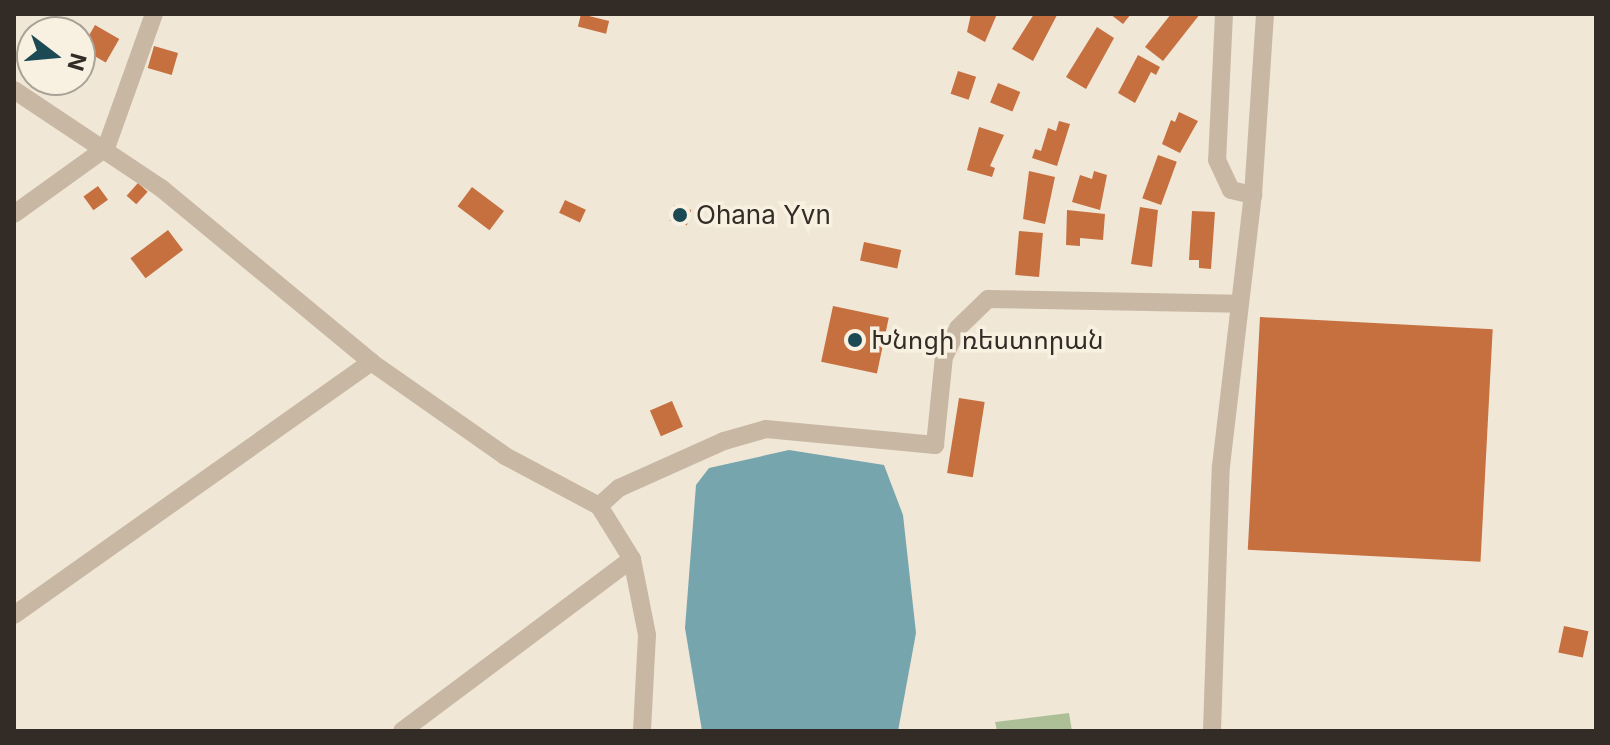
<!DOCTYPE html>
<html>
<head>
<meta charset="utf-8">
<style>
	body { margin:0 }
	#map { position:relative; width:1610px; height:745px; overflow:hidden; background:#f0e7d7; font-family:Inter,"Noto Sans Armenian",sans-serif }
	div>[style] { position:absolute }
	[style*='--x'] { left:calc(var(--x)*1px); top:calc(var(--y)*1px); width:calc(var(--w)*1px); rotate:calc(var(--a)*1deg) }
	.green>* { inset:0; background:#adbf97 }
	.water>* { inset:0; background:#76a5ad }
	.building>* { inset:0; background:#c66f3f; transform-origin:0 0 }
	.minor>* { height:18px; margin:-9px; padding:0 9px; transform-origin:9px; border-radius:9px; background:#c8b8a3 }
	.dots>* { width:22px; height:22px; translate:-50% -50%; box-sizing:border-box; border:4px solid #f8f1e2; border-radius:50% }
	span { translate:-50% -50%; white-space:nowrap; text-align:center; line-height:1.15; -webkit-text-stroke:7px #f8f1e2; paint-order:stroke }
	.poi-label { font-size:26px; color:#332b25 }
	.left { translate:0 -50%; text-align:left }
	.frame { position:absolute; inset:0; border:16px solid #332b25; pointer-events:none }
	.north { position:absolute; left:16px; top:16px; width:80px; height:80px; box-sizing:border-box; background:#f8f1e2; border:2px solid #a9a296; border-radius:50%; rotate:106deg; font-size:22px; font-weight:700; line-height:32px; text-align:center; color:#332b25 }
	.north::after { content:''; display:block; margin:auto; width:28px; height:36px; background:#1b4a54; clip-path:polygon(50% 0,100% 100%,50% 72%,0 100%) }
</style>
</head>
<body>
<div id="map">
	<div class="green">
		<i style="clip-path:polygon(1069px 713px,1072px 731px,997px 731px,995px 722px)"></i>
	</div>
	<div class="water">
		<i style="clip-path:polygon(789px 450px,884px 465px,903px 515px,916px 633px,898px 731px,702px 731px,685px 628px,696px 485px,709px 468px)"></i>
	</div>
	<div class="building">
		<i style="left:581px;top:14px;width:29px;height:13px;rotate:14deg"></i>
		<i style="clip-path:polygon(971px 14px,997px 14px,985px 42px,967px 32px)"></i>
		<i style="clip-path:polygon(1034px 14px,1057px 15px,1033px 61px,1012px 49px)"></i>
		<i style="clip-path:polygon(1110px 14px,1131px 14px,1123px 24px)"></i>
		<i style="clip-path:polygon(1171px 14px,1200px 14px,1163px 61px,1145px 47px)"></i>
		<i style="left:95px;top:25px;width:28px;height:27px;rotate:30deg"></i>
		<i style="clip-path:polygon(1097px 27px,1114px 38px,1086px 89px,1066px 77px)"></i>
		<i style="left:154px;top:46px;width:25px;height:23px;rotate:16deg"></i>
		<i style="clip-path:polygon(1138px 55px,1160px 67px,1156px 75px,1151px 72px,1135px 103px,1118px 93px)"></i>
		<i style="left:958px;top:71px;width:19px;height:24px;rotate:18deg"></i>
		<i style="left:998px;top:83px;width:24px;height:21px;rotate:22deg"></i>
		<i style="clip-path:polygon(1179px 112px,1198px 121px,1180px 153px,1162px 144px,1171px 120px,1175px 122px)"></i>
		<i style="clip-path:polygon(1059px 121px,1070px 124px,1057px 166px,1032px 158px,1035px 149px,1041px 151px,1048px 128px,1056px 131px)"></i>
		<i style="clip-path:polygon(979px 127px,1004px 135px,990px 166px,995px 168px,992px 177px,967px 170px)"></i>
		<i style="left:1158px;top:155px;width:20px;height:46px;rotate:20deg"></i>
		<i style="clip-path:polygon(1029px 171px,1055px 177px,1045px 224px,1023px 219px)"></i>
		<i style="clip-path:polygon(1094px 171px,1107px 175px,1100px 210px,1072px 202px,1080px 175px,1092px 179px)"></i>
		<i style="left:138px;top:183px;width:13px;height:17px;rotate:42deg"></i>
		<i style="left:98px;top:186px;width:17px;height:18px;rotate:54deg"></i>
		<i style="left:472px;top:187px;width:40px;height:24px;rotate:37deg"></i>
		<i style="left:565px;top:200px;width:23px;height:14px;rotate:25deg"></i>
		<i style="left:674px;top:205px;width:18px;height:16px;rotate:16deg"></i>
		<i style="clip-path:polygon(1140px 207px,1158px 210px,1152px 267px,1131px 264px)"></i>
		<i style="clip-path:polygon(1067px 210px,1105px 214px,1103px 240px,1080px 238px,1080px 246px,1066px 245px)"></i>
		<i style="clip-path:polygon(1192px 211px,1215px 212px,1211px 269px,1199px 268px,1199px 260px,1189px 260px)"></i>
		<i style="left:168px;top:230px;width:25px;height:47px;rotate:53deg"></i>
		<i style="left:1019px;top:231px;width:24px;height:44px;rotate:5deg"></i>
		<i style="left:864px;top:242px;width:38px;height:19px;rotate:12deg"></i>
		<i style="left:833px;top:306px;width:57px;height:57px;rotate:12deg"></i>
		<i style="left:1260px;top:317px;width:233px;height:233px;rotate:3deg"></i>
		<i style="left:959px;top:398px;width:26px;height:76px;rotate:9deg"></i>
		<i style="left:672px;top:401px;width:28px;height:24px;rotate:67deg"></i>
		<i style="left:1564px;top:626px;width:25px;height:27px;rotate:12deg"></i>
	</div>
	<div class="minor">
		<i style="--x:1224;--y:14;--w:146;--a:92.7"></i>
		<i style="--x:1217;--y:160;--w:33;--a:65"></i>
		<i style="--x:1231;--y:190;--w:23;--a:13"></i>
		<i style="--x:14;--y:90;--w:177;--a:33.7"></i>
		<i style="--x:161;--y:188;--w:273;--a:39.6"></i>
		<i style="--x:371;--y:362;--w:164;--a:35"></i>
		<i style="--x:505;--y:456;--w:106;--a:28"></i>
		<i style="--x:599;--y:506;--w:62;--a:58.1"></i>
		<i style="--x:632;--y:559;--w:77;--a:78.8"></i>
		<i style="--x:647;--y:635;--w:96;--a:93"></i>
		<i style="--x:14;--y:214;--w:113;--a:-35.7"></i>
		<i style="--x:106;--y:148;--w:142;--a:-70.3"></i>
		<i style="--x:599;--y:506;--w:27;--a:-42"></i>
		<i style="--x:619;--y:488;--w:115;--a:-24.1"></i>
		<i style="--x:724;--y:441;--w:44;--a:-15.9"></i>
		<i style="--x:766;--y:429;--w:170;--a:5.4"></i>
		<i style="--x:935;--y:445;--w:88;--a:-84.2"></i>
		<i style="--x:944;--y:357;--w:32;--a:-64"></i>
		<i style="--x:958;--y:328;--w:42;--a:-44"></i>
		<i style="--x:988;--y:299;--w:250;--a:1.1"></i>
		<i style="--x:14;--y:615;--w:438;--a:-35.3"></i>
		<i style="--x:402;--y:731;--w:287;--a:-36.8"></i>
		<i style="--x:1212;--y:731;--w:265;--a:-88.1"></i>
		<i style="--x:1221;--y:466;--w:273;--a:-83.3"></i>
		<i style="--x:1253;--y:195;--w:181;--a:-86.2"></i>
	</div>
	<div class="dots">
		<i style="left:680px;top:215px;background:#1b4a54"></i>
		<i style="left:855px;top:340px;background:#1b4a54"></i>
	</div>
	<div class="poi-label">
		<span class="left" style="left:696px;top:215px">Ohana Yvn</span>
		<span class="left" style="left:871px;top:340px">Խնոցի ռեստորան</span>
	</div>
	<div class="frame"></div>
	<div class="north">N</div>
</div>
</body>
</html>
